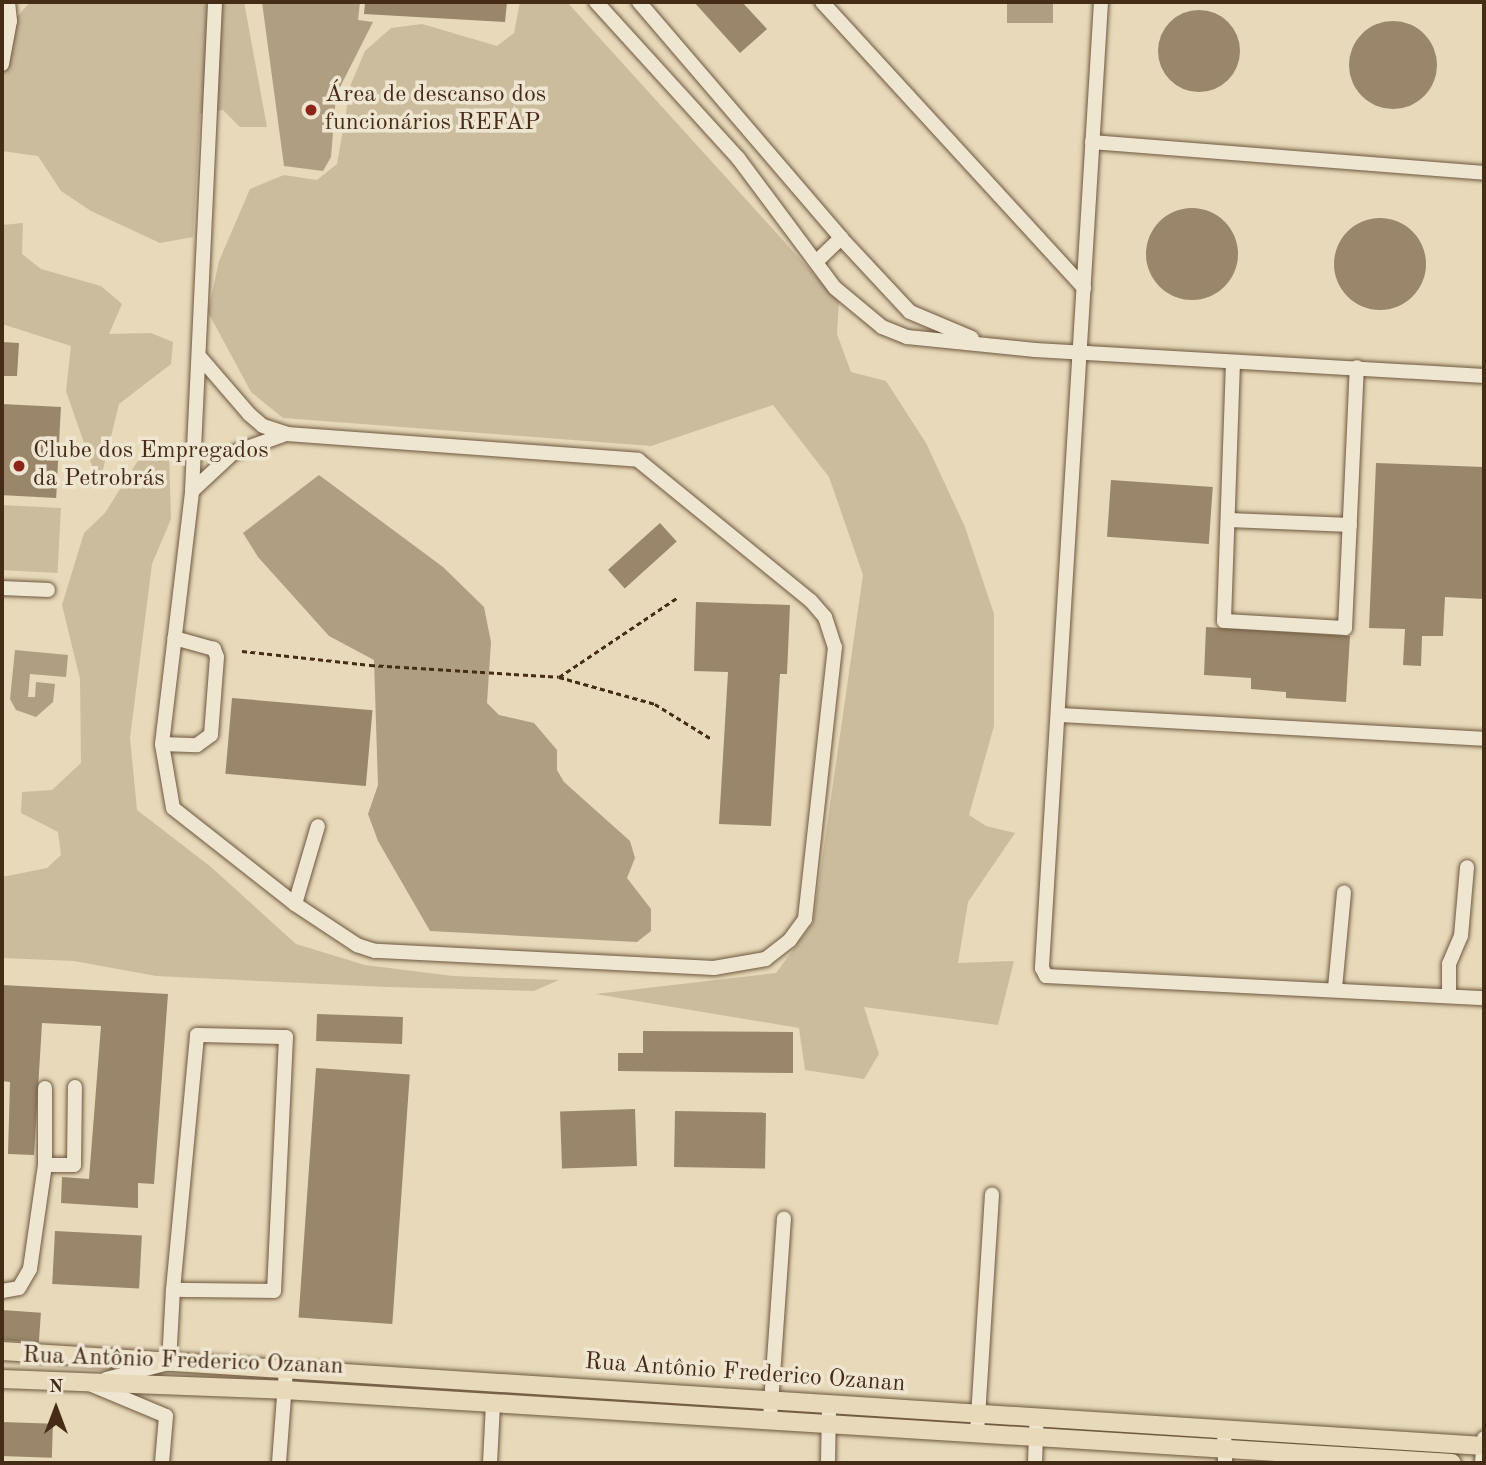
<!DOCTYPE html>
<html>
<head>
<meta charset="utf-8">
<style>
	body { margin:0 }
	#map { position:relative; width:1486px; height:1465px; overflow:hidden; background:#e7d9ba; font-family:"Old Standard TT",serif }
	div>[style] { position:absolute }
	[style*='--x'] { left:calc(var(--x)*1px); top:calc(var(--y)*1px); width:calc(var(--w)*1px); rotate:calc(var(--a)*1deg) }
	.green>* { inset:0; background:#cbbc9e; transform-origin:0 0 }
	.water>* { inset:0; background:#b09e82; transform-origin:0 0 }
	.building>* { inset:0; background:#99866b; transform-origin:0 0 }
	.round { border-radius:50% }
	.path>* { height:2.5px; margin-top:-1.25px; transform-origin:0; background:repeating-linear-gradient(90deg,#452c16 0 5px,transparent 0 8.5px) }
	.roads { filter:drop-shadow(0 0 2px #6e573f) drop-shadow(0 0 2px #6e573f) }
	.minor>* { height:14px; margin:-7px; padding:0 7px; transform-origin:7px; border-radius:7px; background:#efe6d2 }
	.major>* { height:18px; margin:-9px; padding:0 9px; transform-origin:9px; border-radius:9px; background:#e7d9ba }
	.dots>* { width:19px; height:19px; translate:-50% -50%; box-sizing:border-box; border:4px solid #efe6d2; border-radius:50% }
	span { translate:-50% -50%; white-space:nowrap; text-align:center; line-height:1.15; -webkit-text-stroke:7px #efe6d2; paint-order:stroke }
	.poi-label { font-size:24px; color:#452c16 }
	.left { translate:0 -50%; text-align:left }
	.street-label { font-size:24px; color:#452c16 }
	.frame { position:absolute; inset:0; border:4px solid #452c16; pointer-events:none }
	.north { position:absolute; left:21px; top:1374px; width:70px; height:70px; -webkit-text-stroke:5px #efe6d2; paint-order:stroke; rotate:0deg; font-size:19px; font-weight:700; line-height:28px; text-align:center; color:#452c16 }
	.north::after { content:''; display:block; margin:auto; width:24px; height:32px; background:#452c16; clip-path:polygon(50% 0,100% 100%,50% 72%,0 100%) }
</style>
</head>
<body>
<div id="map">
	<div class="green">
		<i style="clip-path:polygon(30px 2px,244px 2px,267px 127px,240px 127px,223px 110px,200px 114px,193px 237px,160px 243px,91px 211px,61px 191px,38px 156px,2px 151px,2px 5px,17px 17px)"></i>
		<i style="clip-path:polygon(520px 2px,567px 2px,839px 302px,837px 334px,851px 372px,886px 381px,926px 443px,965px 527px,994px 614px,994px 726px,969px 815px,986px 826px,1015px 833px,968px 902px,958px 963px,1014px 961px,998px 1025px,864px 1007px,879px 1054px,864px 1079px,805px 1070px,799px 1028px,595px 994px,776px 973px,813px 923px,863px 575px,829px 477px,773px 405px,651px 446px,283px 418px,251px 392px,208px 312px,219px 261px,250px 189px,284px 175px,317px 180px,337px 164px,351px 84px,365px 51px,391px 28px,422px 24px,497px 46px,514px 33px)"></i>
		<i style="clip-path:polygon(23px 223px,22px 254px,41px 269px,101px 286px,122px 304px,109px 334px,151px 333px,173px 342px,171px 364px,119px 404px,99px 486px,66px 391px,71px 346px,2px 324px,2px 225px)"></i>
		<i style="clip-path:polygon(169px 454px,171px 519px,152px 564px,130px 738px,137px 810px,211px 867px,296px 944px,365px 965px,453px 976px,559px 980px,534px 991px,387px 987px,156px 976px,74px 961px,2px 958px,2px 877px,47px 868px,61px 855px,58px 832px,21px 813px,22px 792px,52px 790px,81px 763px,80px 679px,62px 605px,84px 533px,105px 513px,139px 459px)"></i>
		<i style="left:2px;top:505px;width:59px;height:65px;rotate:3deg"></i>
	</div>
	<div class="water">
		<i style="clip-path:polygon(262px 2px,360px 2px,358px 20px,373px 22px,336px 95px,331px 157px,323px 171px,284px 166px)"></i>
		<i style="left:1007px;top:2px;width:46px;height:21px"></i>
		<i style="clip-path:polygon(319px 475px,443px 567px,484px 607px,491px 642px,487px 703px,499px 715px,534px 723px,557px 750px,557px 770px,564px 782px,630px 841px,635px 858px,627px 878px,651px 909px,651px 931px,637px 942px,430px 931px,378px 841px,368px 814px,378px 785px,374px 660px,329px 636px,258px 557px,243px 533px)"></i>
		<i style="clip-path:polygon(15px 650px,68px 655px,66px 677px,30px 674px,28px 697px,35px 697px,36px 682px,55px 684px,53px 702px,36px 717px,16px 710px,10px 699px)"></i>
	</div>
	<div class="building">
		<i style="clip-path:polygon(365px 2px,507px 2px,505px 22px,364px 14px)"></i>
		<i style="clip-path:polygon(694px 2px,742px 2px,767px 29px,740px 53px)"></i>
		<i class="round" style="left:1158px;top:10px;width:82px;height:82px"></i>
		<i class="round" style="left:1349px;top:21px;width:88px;height:88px"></i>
		<i class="round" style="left:1146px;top:208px;width:92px;height:92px"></i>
		<i class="round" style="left:1334px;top:218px;width:92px;height:92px"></i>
		<i style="clip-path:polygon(2px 342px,19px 343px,17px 376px,2px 376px)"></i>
		<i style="left:2px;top:404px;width:59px;height:91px;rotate:3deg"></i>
		<i style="clip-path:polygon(1376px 463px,1484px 467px,1484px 599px,1445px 597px,1443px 636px,1422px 636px,1421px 666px,1403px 665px,1405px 629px,1369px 628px)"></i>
		<i style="left:1111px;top:480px;width:102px;height:57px;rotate:4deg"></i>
		<i style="left:660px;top:523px;width:25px;height:70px;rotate:48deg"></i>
		<i style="clip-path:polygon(696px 602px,790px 605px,787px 674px,780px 674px,771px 826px,719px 824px,728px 672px,694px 671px)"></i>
		<i style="clip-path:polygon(1206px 627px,1350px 636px,1346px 702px,1286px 698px,1286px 692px,1251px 689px,1251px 678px,1204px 675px)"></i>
		<i style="left:232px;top:698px;width:141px;height:76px;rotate:5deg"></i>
		<i style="clip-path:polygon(2px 985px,168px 994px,154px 1184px,138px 1183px,138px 1208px,61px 1203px,62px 1177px,89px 1179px,101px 1026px,42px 1023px,34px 1155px,8px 1154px,10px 1082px,2px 1081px)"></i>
		<i style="left:317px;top:1014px;width:86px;height:27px;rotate:2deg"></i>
		<i style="clip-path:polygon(643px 1031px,793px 1032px,793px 1073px,618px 1071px,618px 1053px,643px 1053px)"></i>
		<i style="left:316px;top:1068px;width:94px;height:250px;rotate:4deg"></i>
		<i style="left:635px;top:1109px;width:57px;height:75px;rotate:88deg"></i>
		<i style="left:675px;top:1111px;width:91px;height:56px;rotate:1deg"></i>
		<i style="left:55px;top:1231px;width:87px;height:53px;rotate:3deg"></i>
		<i style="left:2px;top:1310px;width:39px;height:30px;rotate:4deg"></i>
		<i style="left:2px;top:1422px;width:51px;height:34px;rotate:2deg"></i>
	</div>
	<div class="path">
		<i style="--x:242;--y:651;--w:129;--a:6.2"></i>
		<i style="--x:370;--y:665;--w:189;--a:3.6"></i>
		<i style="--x:559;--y:677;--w:143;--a:-33.9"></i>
		<i style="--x:559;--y:677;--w:100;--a:15.7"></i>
		<i style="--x:655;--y:704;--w:65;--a:31.7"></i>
	</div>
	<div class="roads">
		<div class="minor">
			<i style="--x:596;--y:2;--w:211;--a:47.7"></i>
			<i style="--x:738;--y:158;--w:162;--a:53.3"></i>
			<i style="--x:835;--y:288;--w:61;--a:39.7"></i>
			<i style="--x:882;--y:327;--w:27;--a:22"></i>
			<i style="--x:907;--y:337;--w:129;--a:5.8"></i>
			<i style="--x:1035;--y:350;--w:450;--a:3.3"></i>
			<i style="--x:639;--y:2;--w:311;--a:49.4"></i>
			<i style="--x:841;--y:238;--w:101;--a:47"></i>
			<i style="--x:910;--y:312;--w:67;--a:22.8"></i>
			<i style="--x:822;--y:2;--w:388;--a:47.5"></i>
			<i style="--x:1101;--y:2;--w:968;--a:93.5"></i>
			<i style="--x:1042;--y:968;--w:9;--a:63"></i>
			<i style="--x:1046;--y:976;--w:439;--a:2.9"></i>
			<i style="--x:2;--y:64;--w:44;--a:-79.5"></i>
			<i style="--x:10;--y:21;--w:19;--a:-96"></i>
			<i style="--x:1092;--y:142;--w:393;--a:4.5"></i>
			<i style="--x:816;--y:262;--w:35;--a:-44"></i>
			<i style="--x:199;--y:356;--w:77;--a:49.2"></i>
			<i style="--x:249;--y:414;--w:18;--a:41"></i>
			<i style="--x:263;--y:426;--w:25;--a:18"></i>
			<i style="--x:287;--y:434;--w:352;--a:4.2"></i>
			<i style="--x:638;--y:460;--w:223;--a:39.2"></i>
			<i style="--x:811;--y:601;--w:21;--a:49"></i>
			<i style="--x:825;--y:617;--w:32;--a:72"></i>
			<i style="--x:835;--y:647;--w:274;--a:96.3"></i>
			<i style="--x:805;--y:919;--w:26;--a:126"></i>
			<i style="--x:790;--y:940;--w:31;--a:142"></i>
			<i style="--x:766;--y:959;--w:53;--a:170.2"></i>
			<i style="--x:714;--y:968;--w:339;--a:-177.1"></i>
			<i style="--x:375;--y:951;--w:19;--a:-162"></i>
			<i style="--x:357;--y:945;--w:74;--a:-146.5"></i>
			<i style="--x:295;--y:904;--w:155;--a:-141.8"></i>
			<i style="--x:173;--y:808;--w:65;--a:-99.8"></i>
			<i style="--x:162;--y:744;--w:255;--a:-83.2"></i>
			<i style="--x:192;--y:491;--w:490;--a:-87.3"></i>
			<i style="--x:1233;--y:362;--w:259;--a:92"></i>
			<i style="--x:1224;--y:621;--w:121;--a:3.3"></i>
			<i style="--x:1345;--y:628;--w:261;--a:-87.4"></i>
			<i style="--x:192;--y:491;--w:56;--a:-42.8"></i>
			<i style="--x:233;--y:453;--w:56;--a:-19.7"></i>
			<i style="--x:1230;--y:520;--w:120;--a:2.4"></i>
			<i style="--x:2;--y:588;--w:46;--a:2.5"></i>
			<i style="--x:1059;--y:715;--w:426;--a:3.2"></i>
			<i style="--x:162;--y:744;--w:35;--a:2"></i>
			<i style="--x:197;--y:745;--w:17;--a:-36"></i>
			<i style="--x:211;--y:735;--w:78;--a:-85.6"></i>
			<i style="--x:217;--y:657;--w:9;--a:-111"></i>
			<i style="--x:214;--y:649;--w:41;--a:-164.6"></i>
			<i style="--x:295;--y:904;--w:81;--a:-73.6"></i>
			<i style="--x:1335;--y:988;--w:96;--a:-84.6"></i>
			<i style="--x:1449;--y:996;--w:32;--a:-90"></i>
			<i style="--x:1449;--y:964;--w:30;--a:-67"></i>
			<i style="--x:1461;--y:936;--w:69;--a:-85"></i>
			<i style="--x:45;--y:1088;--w:77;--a:90"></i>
			<i style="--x:45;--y:1165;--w:29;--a:0"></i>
			<i style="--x:74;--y:1165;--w:78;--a:-89.3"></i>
			<i style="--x:2;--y:1291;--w:17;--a:-10"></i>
			<i style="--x:19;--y:1288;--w:22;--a:-60"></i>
			<i style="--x:30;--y:1269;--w:105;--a:-81.8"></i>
			<i style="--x:106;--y:1379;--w:65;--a:-14.3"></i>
			<i style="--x:169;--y:1363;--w:73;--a:-86.9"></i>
			<i style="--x:173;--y:1290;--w:256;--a:-84.6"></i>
			<i style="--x:197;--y:1035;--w:89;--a:1.3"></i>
			<i style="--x:286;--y:1037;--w:254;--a:92.7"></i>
			<i style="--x:274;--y:1291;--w:101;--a:-179.4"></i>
			<i style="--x:92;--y:1385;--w:80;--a:22.7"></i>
			<i style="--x:166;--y:1416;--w:47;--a:94.9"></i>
			<i style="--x:770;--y:1418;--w:200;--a:-86"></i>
			<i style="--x:1224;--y:1431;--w:32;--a:88"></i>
			<i style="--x:977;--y:1433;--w:239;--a:-86.4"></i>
			<i style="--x:279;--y:1463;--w:93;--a:-85.7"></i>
			<i style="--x:490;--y:1463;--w:59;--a:-87.1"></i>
			<i style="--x:828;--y:1463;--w:59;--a:-89"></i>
			<i style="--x:1035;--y:1463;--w:37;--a:-88"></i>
			<i style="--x:1482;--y:1463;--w:25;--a:-85"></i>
		</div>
		<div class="major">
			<i style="--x:2;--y:1351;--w:1485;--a:3.67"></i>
			<i style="--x:2;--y:1379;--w:282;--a:2.2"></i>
			<i style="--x:284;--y:1390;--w:1170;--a:3.58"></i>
		</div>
	</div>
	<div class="dots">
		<i style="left:311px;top:110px;background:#8f2418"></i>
		<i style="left:19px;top:466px;background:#8f2418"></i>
	</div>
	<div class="poi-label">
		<span class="left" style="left:325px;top:110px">Área de descanso dos<br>funcionários REFAP</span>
		<span class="left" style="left:33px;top:466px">Clube dos Empregados<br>da Petrobrás</span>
	</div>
	<div class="street-label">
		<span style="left:183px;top:1362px;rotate:2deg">Rua Antônio Frederico Ozanan</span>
		<span style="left:745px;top:1374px;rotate:4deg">Rua Antônio Frederico Ozanan</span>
	</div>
	<div class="frame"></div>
	<div class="north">N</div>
</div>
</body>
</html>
